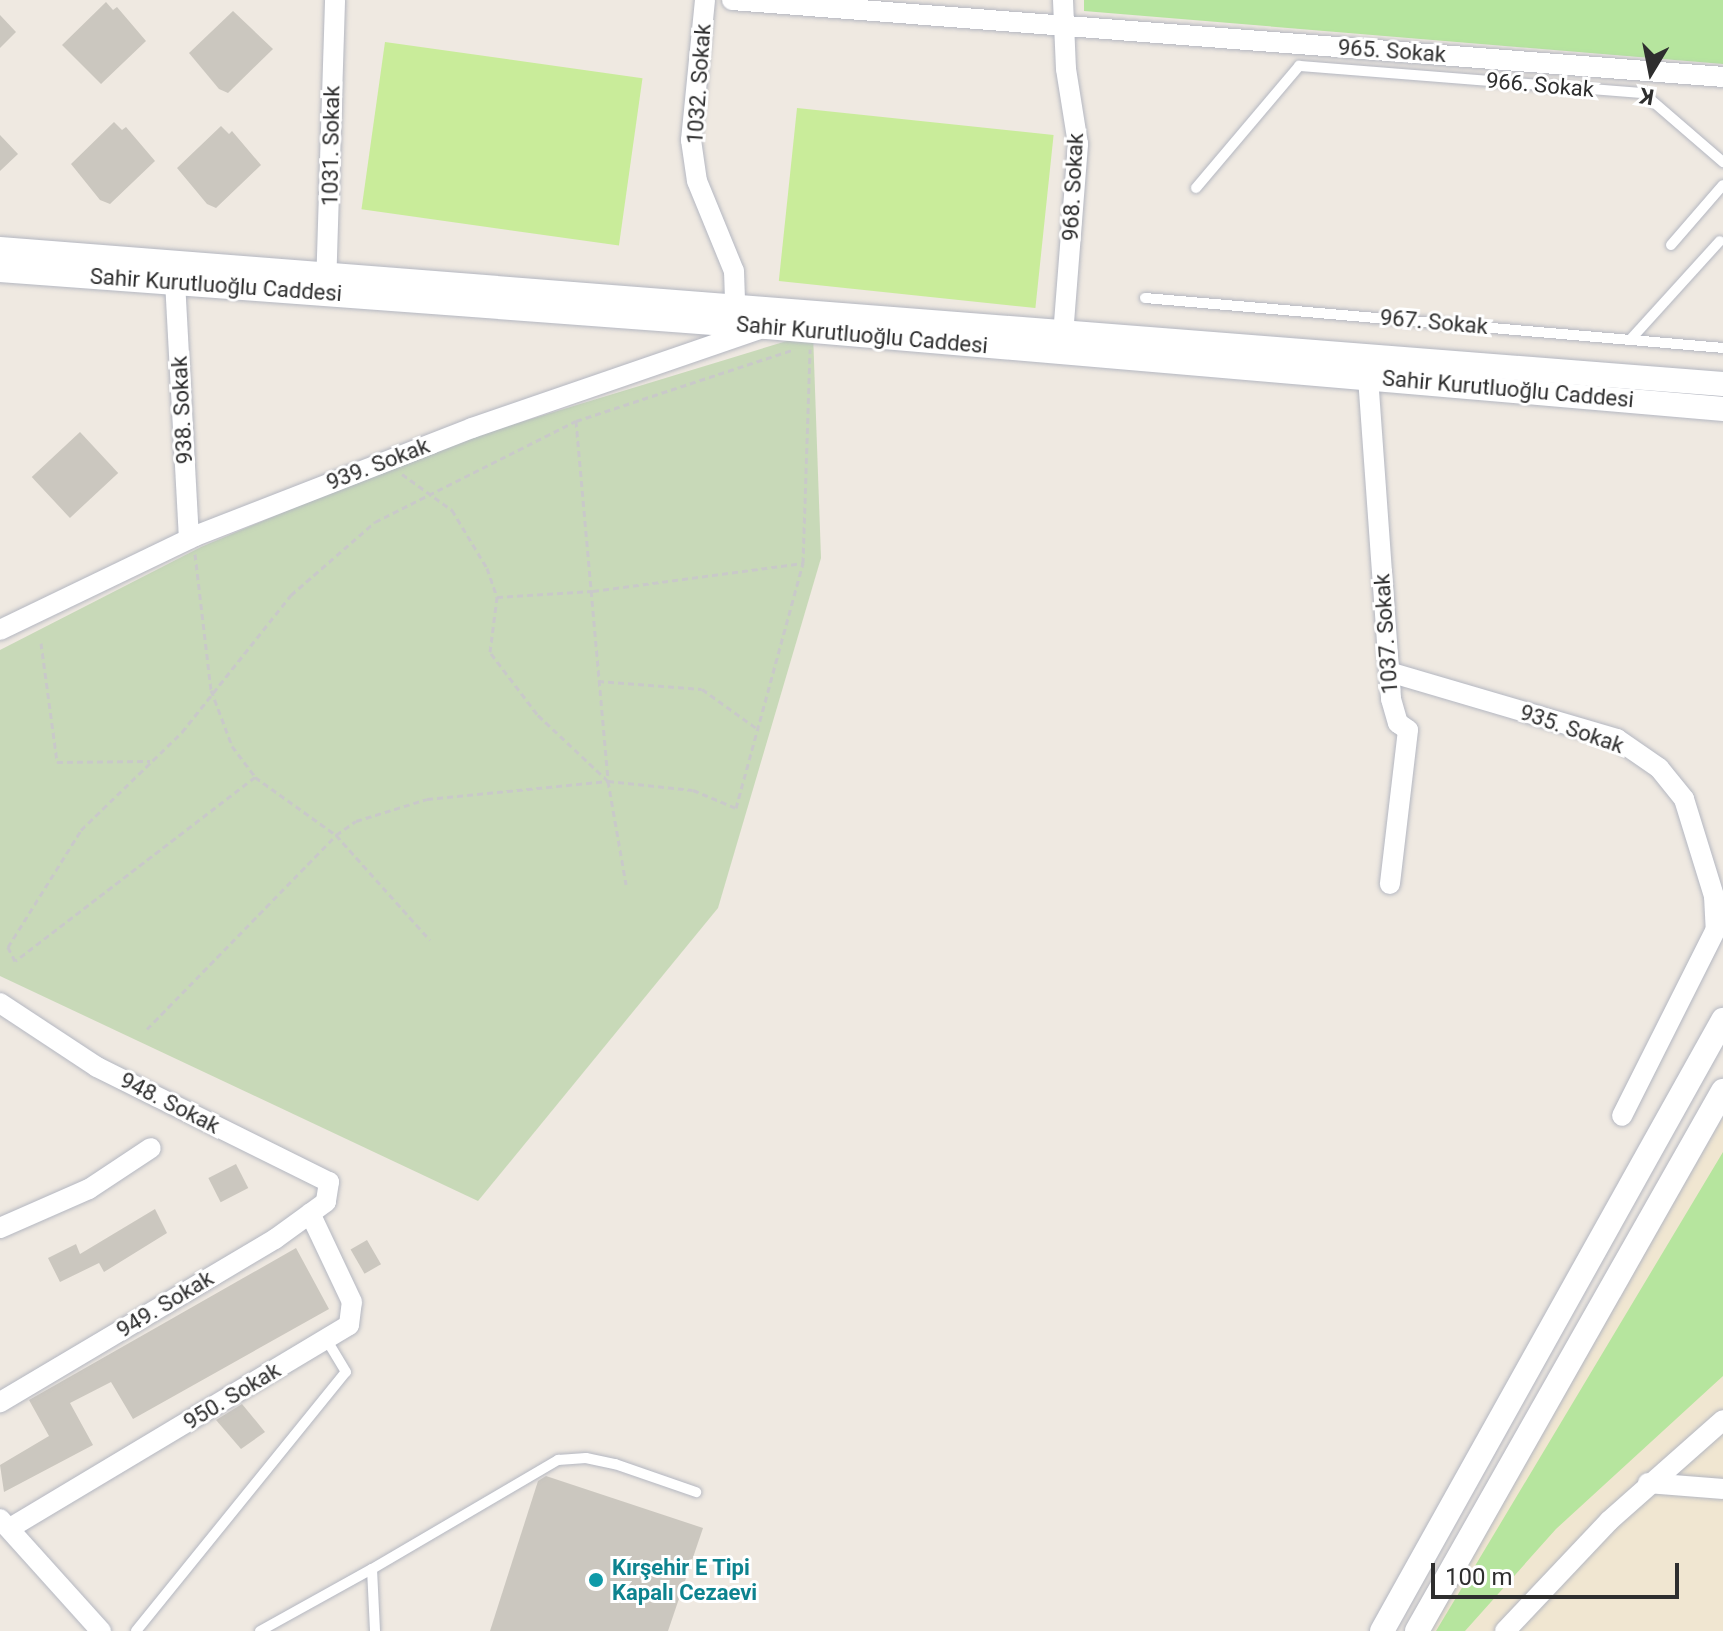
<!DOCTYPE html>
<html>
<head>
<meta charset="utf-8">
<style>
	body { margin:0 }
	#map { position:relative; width:1723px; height:1631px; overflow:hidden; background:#efe9e1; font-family:Roboto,sans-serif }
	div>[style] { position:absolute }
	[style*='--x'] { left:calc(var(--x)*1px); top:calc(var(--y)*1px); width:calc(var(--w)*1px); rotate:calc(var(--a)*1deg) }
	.education>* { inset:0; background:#f0e6d1 }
	.green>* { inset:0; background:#b6e59e }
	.cemetery>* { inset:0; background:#c8d9b8 }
	.pitch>* { inset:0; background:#c9ec9a; transform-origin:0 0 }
	.building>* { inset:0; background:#cbc7bf; transform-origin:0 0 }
	.path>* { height:3px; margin-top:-1.5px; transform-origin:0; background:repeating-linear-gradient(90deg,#c9c9c9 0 6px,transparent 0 10px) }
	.roads { filter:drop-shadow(0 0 2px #b4b7c1) drop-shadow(0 0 2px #b4b7c1) }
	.service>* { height:10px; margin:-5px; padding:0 5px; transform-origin:5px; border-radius:5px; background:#fff }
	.minor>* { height:20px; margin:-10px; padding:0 10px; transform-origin:10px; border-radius:10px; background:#fff }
	.tertiary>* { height:24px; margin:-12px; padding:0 12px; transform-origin:12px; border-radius:12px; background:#fff }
	.dots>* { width:22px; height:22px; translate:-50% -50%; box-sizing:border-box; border:4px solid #fff; border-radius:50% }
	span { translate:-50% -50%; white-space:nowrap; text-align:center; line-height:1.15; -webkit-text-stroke:6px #fff; paint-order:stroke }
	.street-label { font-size:22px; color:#2e2e2e }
	.culture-label { font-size:22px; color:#0d838f; font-weight:700 }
	.left { translate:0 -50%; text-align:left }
	.north { position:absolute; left:1611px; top:32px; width:80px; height:80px; -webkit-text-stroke:6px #fff; paint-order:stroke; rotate:190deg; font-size:22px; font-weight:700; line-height:32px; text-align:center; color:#2e2e2e }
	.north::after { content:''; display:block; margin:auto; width:28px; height:36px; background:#2e2e2e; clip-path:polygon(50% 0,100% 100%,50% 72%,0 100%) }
	.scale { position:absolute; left:1431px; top:1563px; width:248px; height:36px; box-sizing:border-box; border:4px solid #2e2e2e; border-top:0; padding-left:10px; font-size:24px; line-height:28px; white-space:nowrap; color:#2e2e2e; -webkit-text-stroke:6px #fff; paint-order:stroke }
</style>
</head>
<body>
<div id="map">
	<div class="education">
		<i style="clip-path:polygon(1723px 1117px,1723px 1631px,1427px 1631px)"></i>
	</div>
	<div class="green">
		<i style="clip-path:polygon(1084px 0,1723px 0,1723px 64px,1084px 11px)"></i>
		<i style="clip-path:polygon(1723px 1152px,1723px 1376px,1556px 1529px,1465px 1631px,1436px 1631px)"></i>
	</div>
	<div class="cemetery">
		<i style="clip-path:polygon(813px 333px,821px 558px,718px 908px,478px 1201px,0 976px,0 650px,201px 547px,436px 448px)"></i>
	</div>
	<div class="pitch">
		<i style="left:385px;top:42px;width:260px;height:169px;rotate:8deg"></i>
		<i style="left:797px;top:108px;width:258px;height:174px;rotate:6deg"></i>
	</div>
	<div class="building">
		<i style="clip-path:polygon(106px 2px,113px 10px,117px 7px,146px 41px,101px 84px,62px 45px)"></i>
		<i style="clip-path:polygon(233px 11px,273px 49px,228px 93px,219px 89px,189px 53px)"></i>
		<i style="clip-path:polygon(0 15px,16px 32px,0 48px)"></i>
		<i style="clip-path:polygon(114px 122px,122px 130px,126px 127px,155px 161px,110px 204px,100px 200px,71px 164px)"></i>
		<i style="clip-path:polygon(221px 126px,229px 134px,232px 131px,261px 165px,216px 208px,207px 204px,177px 168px)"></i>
		<i style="clip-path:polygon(0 135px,18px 154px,0 171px)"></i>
		<i style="left:80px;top:432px;width:56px;height:66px;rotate:47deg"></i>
		<i style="left:236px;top:1164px;width:27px;height:31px;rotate:63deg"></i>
		<i style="clip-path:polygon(155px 1209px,167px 1233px,104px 1272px,99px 1263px,60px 1282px,48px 1258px,76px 1244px,80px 1254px)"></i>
		<i style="left:367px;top:1240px;width:28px;height:19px;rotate:60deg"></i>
		<i style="clip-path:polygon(296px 1248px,329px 1309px,133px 1419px,111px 1382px,70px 1403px,93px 1445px,4px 1492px,0 1465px,49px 1436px,29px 1400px)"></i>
		<i style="clip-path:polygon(242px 1404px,265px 1432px,241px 1449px,216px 1420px)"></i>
		<i style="clip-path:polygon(546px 1476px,703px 1528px,668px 1631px,490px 1631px,538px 1481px)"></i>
	</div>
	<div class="path">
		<i style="--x:576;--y:421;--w:361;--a:84.9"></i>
		<i style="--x:608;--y:781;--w:105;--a:80.1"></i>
		<i style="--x:402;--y:474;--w:62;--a:35.8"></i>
		<i style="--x:452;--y:510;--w:68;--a:58.9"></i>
		<i style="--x:487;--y:568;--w:31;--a:71"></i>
		<i style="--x:195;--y:554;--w:137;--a:83.3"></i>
		<i style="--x:211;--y:690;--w:60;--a:69.4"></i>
		<i style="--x:232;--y:746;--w:39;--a:53"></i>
		<i style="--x:255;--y:777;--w:100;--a:35.6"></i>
		<i style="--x:336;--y:835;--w:141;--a:48.2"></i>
		<i style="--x:41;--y:643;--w:120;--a:82.3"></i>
		<i style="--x:57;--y:762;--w:93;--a:-0.6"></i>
		<i style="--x:598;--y:681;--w:104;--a:4.4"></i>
		<i style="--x:702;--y:689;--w:70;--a:35.7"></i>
		<i style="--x:255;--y:777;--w:302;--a:142.5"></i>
		<i style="--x:15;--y:961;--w:16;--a:-117"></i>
		<i style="--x:8;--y:947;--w:138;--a:-58"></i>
		<i style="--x:81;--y:830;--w:141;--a:-44.1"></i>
		<i style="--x:182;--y:732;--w:175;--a:-51.5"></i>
		<i style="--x:291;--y:595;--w:111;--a:-41"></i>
		<i style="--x:375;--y:522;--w:225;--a:-26.7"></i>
		<i style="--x:576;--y:421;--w:227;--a:-18.2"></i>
		<i style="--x:608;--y:781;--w:98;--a:-136.7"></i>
		<i style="--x:537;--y:714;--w:78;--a:-127.2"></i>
		<i style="--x:490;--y:652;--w:55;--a:-82.7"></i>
		<i style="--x:497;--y:597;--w:96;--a:-3.6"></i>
		<i style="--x:593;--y:591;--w:212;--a:-7.6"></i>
		<i style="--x:147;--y:1029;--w:271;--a:-45.7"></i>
		<i style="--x:336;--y:835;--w:24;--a:-35"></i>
		<i style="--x:356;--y:821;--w:74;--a:-17.2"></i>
		<i style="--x:427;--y:799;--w:182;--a:-5.7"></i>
		<i style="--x:608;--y:781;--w:85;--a:6"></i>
		<i style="--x:693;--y:790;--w:47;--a:22.7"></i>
		<i style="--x:736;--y:808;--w:254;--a:-74.7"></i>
		<i style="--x:803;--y:563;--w:214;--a:-88.1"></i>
	</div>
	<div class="roads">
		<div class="service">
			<i style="--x:1196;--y:188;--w:160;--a:-49.8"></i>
			<i style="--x:1299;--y:66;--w:345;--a:4.5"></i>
			<i style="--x:1643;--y:93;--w:106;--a:40.8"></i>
			<i style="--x:1671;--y:245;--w:79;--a:-49.1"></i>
			<i style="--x:1145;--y:298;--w:580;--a:4.94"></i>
			<i style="--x:1631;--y:339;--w:132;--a:-47.8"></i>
			<i style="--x:372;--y:1569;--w:216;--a:-30.4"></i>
			<i style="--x:558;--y:1460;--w:28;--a:-4"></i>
			<i style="--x:586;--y:1458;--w:30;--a:12"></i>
			<i style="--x:615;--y:1464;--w:86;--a:19.1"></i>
			<i style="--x:136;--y:1631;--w:333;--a:-51"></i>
			<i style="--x:346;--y:1372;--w:39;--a:-121"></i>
			<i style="--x:260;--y:1631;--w:128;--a:-29"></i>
			<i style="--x:372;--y:1569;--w:62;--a:87.2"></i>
		</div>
		<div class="minor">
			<i style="--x:705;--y:0;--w:141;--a:95.7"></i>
			<i style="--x:691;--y:140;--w:41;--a:81.7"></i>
			<i style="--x:697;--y:181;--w:97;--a:67.7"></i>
			<i style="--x:734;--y:271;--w:33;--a:88"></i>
			<i style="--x:732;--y:0;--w:994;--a:4.44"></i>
			<i style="--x:175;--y:281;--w:258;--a:86.9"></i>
			<i style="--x:326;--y:288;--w:288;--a:-88.2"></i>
			<i style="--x:1062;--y:348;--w:205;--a:-85.5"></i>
			<i style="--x:1078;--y:144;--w:76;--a:-99.1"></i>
			<i style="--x:1066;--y:69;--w:69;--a:-92.5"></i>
			<i style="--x:1368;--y:377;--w:323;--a:85.9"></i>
			<i style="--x:1391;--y:699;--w:25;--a:74"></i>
			<i style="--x:1398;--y:723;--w:12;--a:35"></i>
			<i style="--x:1408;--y:730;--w:155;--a:96.7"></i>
			<i style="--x:0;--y:630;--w:216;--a:-25.7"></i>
			<i style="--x:195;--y:536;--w:297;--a:-21.3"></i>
			<i style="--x:472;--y:428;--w:308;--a:-19"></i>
			<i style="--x:1389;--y:672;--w:238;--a:16.4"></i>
			<i style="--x:1617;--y:739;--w:51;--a:34.6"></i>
			<i style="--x:1659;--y:768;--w:40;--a:51"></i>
			<i style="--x:1684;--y:799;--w:102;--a:72.8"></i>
			<i style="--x:1714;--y:896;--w:33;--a:87"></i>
			<i style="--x:1716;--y:929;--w:209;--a:116.7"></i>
			<i style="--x:0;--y:1003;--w:116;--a:33.4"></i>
			<i style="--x:97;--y:1067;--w:259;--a:26.4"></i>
			<i style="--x:329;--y:1182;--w:20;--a:99"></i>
			<i style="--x:326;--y:1202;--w:63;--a:144"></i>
			<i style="--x:275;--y:1239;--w:320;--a:149.3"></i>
			<i style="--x:0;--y:1228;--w:97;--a:-23.7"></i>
			<i style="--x:89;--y:1189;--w:74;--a:-33.5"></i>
			<i style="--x:1648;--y:1483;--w:75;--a:4.6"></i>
			<i style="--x:0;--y:1519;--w:151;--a:48"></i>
			<i style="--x:10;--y:1528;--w:395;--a:-30.9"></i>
			<i style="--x:349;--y:1325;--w:23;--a:-83"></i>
			<i style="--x:352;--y:1302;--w:98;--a:-115.3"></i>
			<i style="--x:1505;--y:1631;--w:151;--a:-46.6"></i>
			<i style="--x:1609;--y:1521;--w:152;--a:-41.5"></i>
		</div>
		<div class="tertiary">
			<i style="--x:0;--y:249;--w:1728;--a:4.48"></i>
			<i style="--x:0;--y:270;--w:769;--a:4.25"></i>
			<i style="--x:767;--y:327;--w:960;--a:4.9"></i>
			<i style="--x:1382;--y:1631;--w:700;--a:-60.83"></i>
			<i style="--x:1417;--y:1631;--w:621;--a:-60.46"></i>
		</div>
	</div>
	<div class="dots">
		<i style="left:596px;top:1580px;background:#0f9aa8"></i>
	</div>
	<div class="street-label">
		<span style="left:1392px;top:51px;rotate:4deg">965. Sokak</span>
		<span style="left:699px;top:84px;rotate:-86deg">1032. Sokak</span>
		<span style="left:1540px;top:85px;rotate:5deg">966. Sokak</span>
		<span style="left:331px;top:146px;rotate:-89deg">1031. Sokak</span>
		<span style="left:1073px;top:187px;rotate:-87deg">968. Sokak</span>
		<span style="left:216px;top:285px;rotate:4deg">Sahir Kurutluoğlu Caddesi</span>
		<span style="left:1434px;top:322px;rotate:5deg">967. Sokak</span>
		<span style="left:862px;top:335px;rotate:5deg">Sahir Kurutluoğlu Caddesi</span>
		<span style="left:1508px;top:389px;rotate:5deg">Sahir Kurutluoğlu Caddesi</span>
		<span style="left:182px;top:410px;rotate:-93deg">938. Sokak</span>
		<span style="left:378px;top:464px;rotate:-21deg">939. Sokak</span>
		<span style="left:1386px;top:634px;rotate:-94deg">1037. Sokak</span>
		<span style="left:1572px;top:729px;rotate:19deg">935. Sokak</span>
		<span style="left:170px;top:1103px;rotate:27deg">948. Sokak</span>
		<span style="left:165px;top:1304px;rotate:-31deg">949. Sokak</span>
		<span style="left:232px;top:1396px;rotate:-31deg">950. Sokak</span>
	</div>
	<div class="culture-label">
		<span class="left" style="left:612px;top:1580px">Kırşehir E Tipi<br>Kapalı Cezaevi</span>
	</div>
	<div class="north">K</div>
	<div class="scale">100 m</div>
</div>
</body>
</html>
